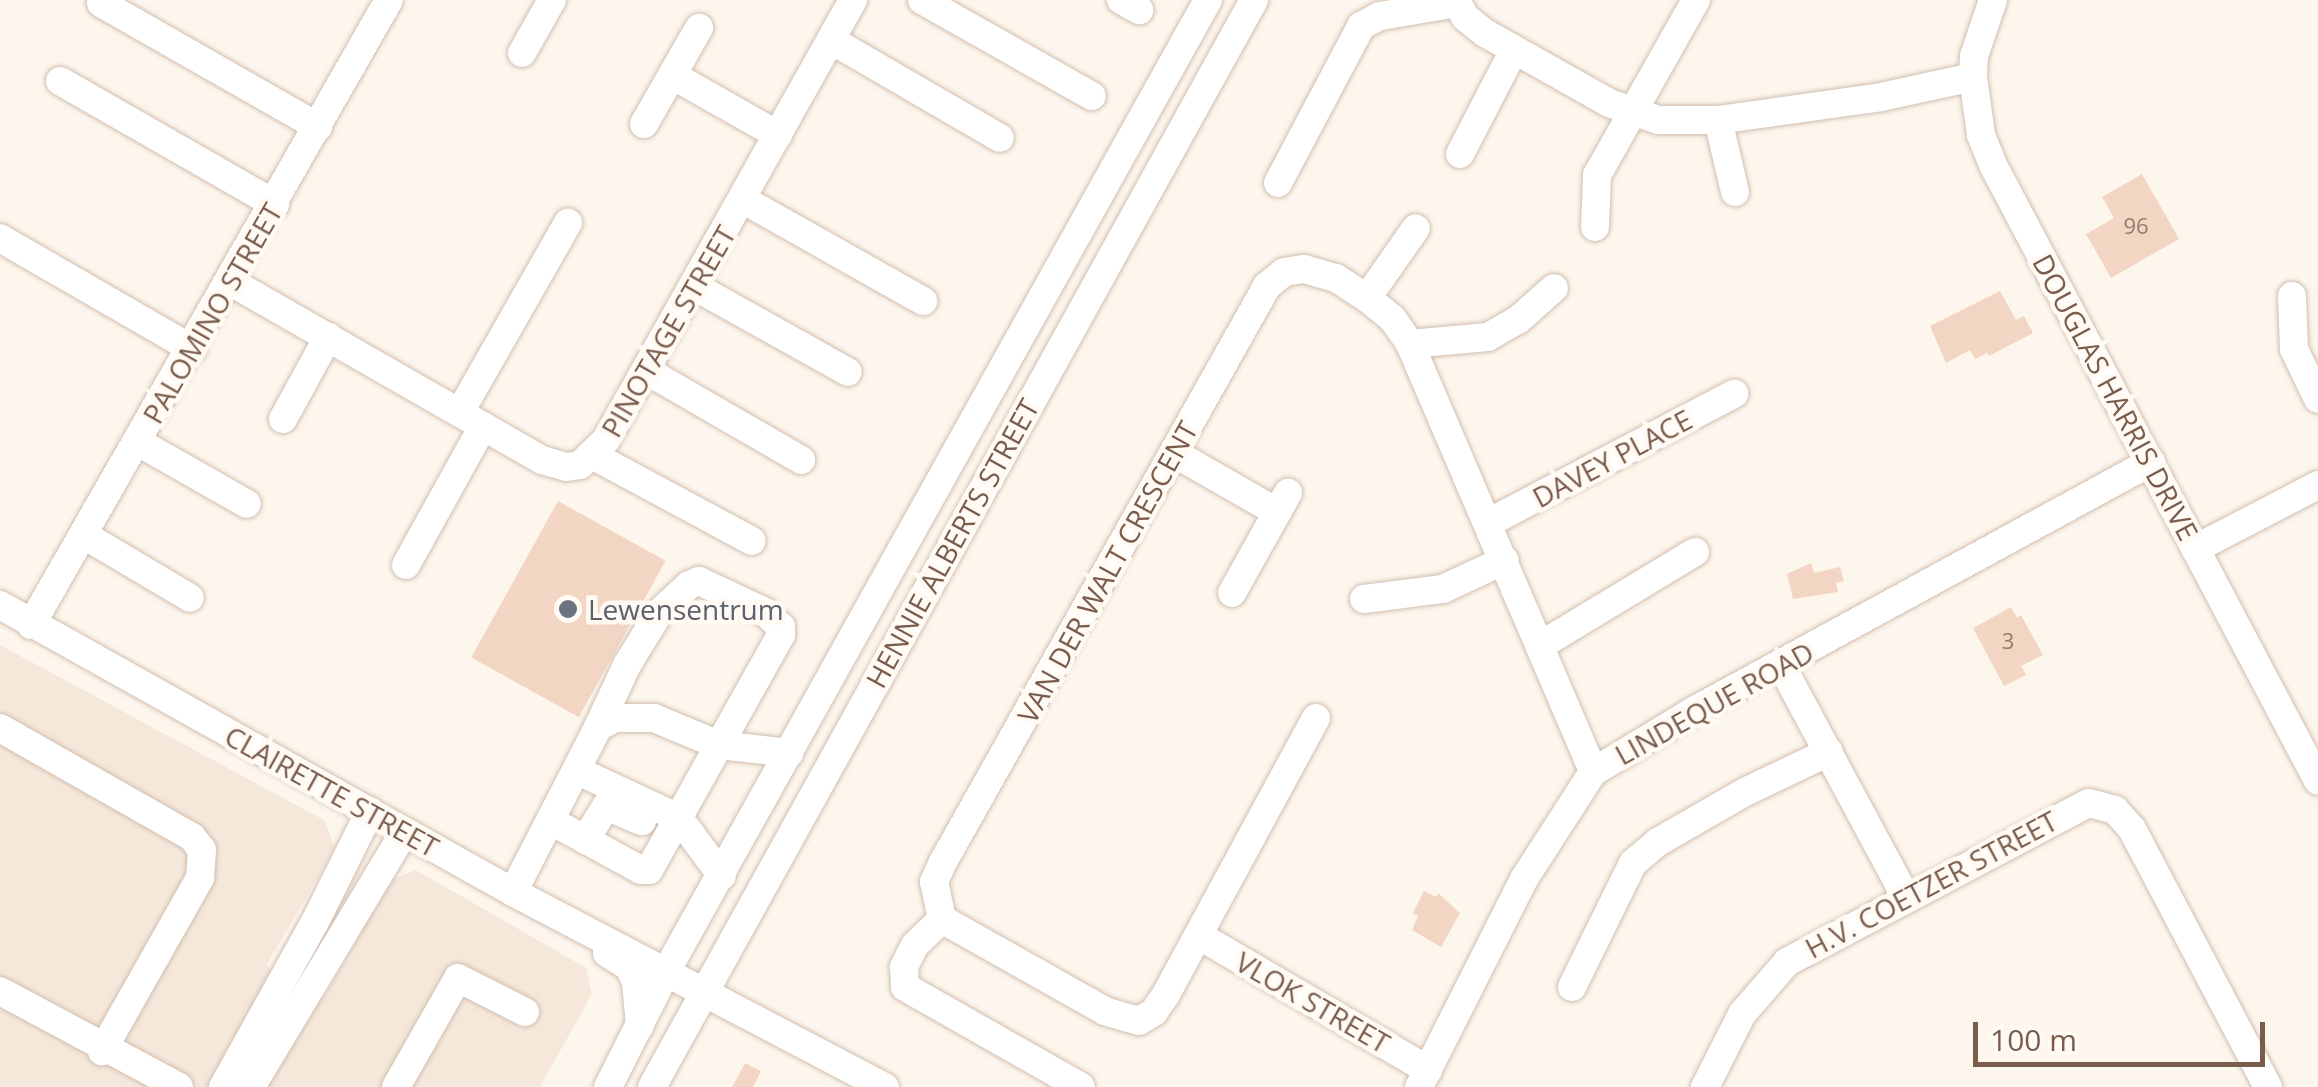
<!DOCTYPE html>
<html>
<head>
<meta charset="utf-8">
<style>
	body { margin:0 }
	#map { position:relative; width:2318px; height:1087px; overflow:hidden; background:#fdf6ec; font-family:"Open Sans",sans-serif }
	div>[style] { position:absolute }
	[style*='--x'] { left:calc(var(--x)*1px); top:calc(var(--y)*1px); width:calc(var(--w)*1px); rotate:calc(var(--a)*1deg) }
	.residential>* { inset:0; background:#f5e8da }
	.building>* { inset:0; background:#f3d5c3; transform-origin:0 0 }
	.roads { filter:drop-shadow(0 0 2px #d1beb0) drop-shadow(0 0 2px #d1beb0) }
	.minor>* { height:28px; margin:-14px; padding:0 14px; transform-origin:14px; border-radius:14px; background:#fff }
	.dots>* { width:28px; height:28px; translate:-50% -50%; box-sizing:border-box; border:5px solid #fffaf3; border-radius:50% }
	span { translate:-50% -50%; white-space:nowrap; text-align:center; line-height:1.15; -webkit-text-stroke:9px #fffaf3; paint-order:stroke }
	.number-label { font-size:22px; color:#987a6a }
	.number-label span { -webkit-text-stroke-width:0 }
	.street-label { font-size:28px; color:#7a5c4d }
	.worship-label { font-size:28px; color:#5b616d }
	.left { translate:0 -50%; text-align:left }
	.scale { position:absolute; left:1973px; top:1022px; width:292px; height:45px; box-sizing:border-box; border:5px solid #7a5c4d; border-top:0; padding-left:12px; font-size:30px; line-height:35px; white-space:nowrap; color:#7a5c4d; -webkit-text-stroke:8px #fffaf3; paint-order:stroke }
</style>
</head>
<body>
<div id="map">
	<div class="residential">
		<i style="clip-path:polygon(0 645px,324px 820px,335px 848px,266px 966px,326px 995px,387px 881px,416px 870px,586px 968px,592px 994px,540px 1087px,0 1087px)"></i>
	</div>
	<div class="building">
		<i style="clip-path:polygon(2142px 174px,2179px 239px,2111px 278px,2086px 234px,2114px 218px,2102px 197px)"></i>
		<i style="clip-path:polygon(2000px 291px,2016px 320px,2024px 316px,2033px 333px,1989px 356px,1987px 353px,1975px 359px,1970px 350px,1946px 363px,1930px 326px)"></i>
		<i style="left:558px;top:501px;width:123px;height:179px;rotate:29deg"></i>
		<i style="clip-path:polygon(1811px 563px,1814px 573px,1840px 567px,1844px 581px,1836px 583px,1838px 592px,1793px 599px,1787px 574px)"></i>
		<i style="clip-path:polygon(2011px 607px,2017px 618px,2021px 615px,2043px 655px,2021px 666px,2026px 675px,2004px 686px,1973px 628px)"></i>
		<i style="clip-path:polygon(1424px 891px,1436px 897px,1438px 893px,1460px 913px,1441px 947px,1412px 930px,1418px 916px,1413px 913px)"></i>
		<i style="clip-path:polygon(745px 1063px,761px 1071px,753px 1087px,732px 1087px)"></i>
	</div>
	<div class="roads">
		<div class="minor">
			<i style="--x:922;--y:0;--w:195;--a:29.5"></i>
			<i style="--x:1121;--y:0;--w:21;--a:29"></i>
			<i style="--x:1456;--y:0;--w:19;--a:62"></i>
			<i style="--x:1465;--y:17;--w:26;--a:39"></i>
			<i style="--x:1485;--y:33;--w:142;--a:29.4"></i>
			<i style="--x:1609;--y:103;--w:52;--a:19.1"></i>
			<i style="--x:1658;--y:120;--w:60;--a:0"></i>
			<i style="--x:1718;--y:120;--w:165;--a:-8"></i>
			<i style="--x:1881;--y:97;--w:94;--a:-12.3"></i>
			<i style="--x:1993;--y:0;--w:59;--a:108.7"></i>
			<i style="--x:1974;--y:56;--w:21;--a:93"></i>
			<i style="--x:1973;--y:77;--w:59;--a:82.1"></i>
			<i style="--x:1981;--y:135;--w:32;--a:68"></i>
			<i style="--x:1993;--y:165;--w:696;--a:62.18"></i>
			<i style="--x:101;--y:3;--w:250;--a:29.7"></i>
			<i style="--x:831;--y:40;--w:195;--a:30.1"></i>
			<i style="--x:522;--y:53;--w:61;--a:-60.5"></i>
			<i style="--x:672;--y:75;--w:122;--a:29.5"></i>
			<i style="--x:60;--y:81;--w:248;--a:29.8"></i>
			<i style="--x:1718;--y:120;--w:74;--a:76.7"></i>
			<i style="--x:644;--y:124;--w:111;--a:-60.2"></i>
			<i style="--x:1460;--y:154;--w:117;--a:-62.6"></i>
			<i style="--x:1278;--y:183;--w:178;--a:-62.1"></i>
			<i style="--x:1361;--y:26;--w:21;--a:-28"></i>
			<i style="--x:1380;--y:16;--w:78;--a:-9.6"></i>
			<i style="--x:742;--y:199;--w:208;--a:29.4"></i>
			<i style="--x:1595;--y:227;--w:52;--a:-87.8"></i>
			<i style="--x:1597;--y:175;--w:201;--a:-60.5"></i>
			<i style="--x:0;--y:238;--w:222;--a:30"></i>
			<i style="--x:231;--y:282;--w:358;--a:29.8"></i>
			<i style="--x:542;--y:460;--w:25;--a:16"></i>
			<i style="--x:566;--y:467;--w:14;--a:-8"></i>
			<i style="--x:580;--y:465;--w:36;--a:-44"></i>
			<i style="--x:606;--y:440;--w:505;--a:-60.69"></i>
			<i style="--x:694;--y:286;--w:176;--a:29.2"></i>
			<i style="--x:2292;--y:296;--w:53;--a:87.8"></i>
			<i style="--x:2294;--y:349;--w:55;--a:64.4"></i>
			<i style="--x:1367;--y:298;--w:85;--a:-55"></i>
			<i style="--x:1410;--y:344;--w:78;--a:-5.1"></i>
			<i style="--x:1488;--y:337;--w:34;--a:-30"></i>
			<i style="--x:1518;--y:320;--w:48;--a:-41.6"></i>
			<i style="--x:647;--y:371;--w:178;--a:30"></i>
			<i style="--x:460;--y:412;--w:218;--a:-60.3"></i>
			<i style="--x:283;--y:419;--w:94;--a:-61.2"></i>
			<i style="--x:138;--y:442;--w:125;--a:29.6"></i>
			<i style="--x:1174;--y:453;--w:119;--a:29.8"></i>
			<i style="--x:594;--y:456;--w:179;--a:28.3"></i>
			<i style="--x:1490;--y:522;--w:276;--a:-27.7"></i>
			<i style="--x:84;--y:535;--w:123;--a:30.7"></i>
			<i style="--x:2195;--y:549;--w:139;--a:-27.5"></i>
			<i style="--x:406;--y:565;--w:159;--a:-61"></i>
			<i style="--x:1232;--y:593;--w:115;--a:-60.8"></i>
			<i style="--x:1364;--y:599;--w:80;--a:-7.2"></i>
			<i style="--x:1443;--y:589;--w:68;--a:-25.1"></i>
			<i style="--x:0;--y:605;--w:588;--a:29.23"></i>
			<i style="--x:513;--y:892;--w:420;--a:27.7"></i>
			<i style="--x:31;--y:625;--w:720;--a:-60.2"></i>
			<i style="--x:1541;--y:645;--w:180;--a:-31.1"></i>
			<i style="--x:1781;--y:665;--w:264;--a:61.7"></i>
			<i style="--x:1316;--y:718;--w:316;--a:118.5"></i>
			<i style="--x:1165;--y:996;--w:19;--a:125"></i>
			<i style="--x:1154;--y:1012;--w:17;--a:149"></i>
			<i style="--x:1139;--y:1021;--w:35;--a:-164"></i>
			<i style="--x:1105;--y:1011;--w:187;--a:-150.6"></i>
			<i style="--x:942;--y:919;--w:38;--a:-102"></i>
			<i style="--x:934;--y:882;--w:22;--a:-66"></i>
			<i style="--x:943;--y:862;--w:661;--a:-60.64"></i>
			<i style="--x:1267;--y:286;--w:22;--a:-39"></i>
			<i style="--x:1284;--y:272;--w:20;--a:-9"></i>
			<i style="--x:1304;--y:269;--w:33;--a:16"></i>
			<i style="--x:1336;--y:278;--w:37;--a:33"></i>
			<i style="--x:1367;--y:298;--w:32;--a:39"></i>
			<i style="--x:1392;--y:318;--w:32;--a:55"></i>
			<i style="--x:1410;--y:344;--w:465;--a:66.8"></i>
			<i style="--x:0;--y:728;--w:221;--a:29.6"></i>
			<i style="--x:192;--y:837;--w:16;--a:52"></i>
			<i style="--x:202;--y:850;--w:28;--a:94"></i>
			<i style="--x:200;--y:878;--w:199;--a:119.5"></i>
			<i style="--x:578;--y:771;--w:111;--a:25"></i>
			<i style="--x:679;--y:818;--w:72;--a:53.4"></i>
			<i style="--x:551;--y:821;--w:102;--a:28.6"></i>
			<i style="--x:641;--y:870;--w:8;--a:0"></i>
			<i style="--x:649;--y:870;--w:270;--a:-60.7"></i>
			<i style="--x:781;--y:635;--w:8;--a:-90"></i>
			<i style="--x:781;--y:627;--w:22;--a:-137"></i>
			<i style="--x:765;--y:612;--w:73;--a:-154.8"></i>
			<i style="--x:699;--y:581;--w:11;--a:158"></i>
			<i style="--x:689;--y:585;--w:41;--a:137"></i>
			<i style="--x:659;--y:613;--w:61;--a:121.6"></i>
			<i style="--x:627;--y:665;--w:68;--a:115.1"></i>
			<i style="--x:585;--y:840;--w:40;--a:-58"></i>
			<i style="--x:606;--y:806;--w:39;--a:23"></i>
			<i style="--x:513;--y:892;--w:186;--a:-62.7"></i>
			<i style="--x:598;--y:727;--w:19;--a:-28"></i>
			<i style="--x:615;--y:718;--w:39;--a:0"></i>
			<i style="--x:654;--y:718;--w:70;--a:22.6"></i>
			<i style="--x:719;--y:745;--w:71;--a:6.4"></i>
			<i style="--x:942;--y:919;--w:37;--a:136"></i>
			<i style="--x:915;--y:945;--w:25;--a:117"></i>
			<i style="--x:904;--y:967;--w:20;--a:87"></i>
			<i style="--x:905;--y:987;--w:202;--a:29.6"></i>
			<i style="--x:1198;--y:935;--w:267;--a:30.4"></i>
			<i style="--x:607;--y:953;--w:26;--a:32"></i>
			<i style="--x:629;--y:967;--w:17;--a:65"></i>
			<i style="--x:636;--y:982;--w:44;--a:84.8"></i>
			<i style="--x:1572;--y:987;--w:138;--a:-63.8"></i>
			<i style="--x:1633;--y:863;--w:33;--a:-40"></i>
			<i style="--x:1658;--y:842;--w:100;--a:-29.9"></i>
			<i style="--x:1745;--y:792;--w:93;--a:-25.5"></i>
			<i style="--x:0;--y:991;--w:203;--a:28.2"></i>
			<i style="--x:223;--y:1087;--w:189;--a:-60.9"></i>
			<i style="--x:315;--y:922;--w:124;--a:-63.6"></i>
			<i style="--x:251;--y:1087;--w:297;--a:-59"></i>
			<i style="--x:396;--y:1087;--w:125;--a:-60.4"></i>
			<i style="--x:458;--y:978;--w:75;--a:26.9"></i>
			<i style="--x:608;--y:1087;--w:131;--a:-63.2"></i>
			<i style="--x:667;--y:970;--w:1111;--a:-60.85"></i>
			<i style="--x:652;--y:1087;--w:1243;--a:-61.02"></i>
			<i style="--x:1419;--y:1087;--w:233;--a:-63.2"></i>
			<i style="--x:1524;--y:879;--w:127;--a:-57.2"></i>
			<i style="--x:1593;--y:772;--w:122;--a:-31.2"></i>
			<i style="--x:1697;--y:709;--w:517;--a:-28.55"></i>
			<i style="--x:1705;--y:1087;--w:82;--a:-63.1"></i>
			<i style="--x:1742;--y:1014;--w:69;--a:-49.1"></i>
			<i style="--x:1787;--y:962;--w:341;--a:-27.8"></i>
			<i style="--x:2089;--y:803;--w:27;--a:15"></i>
			<i style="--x:2115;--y:810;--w:25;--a:48"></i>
			<i style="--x:2132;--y:829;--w:292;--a:62.2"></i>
		</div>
	</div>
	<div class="dots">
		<i style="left:568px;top:609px;background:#6b7280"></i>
	</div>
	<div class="number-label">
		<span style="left:2136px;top:226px">96</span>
		<span style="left:2008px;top:641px">3</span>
	</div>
	<div class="street-label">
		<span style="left:212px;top:313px;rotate:-60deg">PALOMINO STREET</span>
		<span style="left:668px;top:331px;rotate:-60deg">PINOTAGE STREET</span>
		<span style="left:2116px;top:397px;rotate:62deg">DOUGLAS HARRIS DRIVE</span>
		<span style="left:1612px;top:458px;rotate:-28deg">DAVEY PLACE</span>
		<span style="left:952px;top:543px;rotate:-61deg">HENNIE ALBERTS STREET</span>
		<span style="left:1107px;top:572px;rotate:-61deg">VAN DER WALT CRESCENT</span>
		<span style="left:1714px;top:703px;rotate:-29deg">LINDEQUE ROAD</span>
		<span style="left:332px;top:791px;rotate:29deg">CLAIRETTE STREET</span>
		<span style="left:1931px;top:884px;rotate:-28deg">H.V. COETZER STREET</span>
		<span style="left:1313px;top:1002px;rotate:30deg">VLOK STREET</span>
	</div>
	<div class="worship-label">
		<span class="left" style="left:588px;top:609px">Lewensentrum</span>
	</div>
	<div class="scale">100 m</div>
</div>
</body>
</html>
